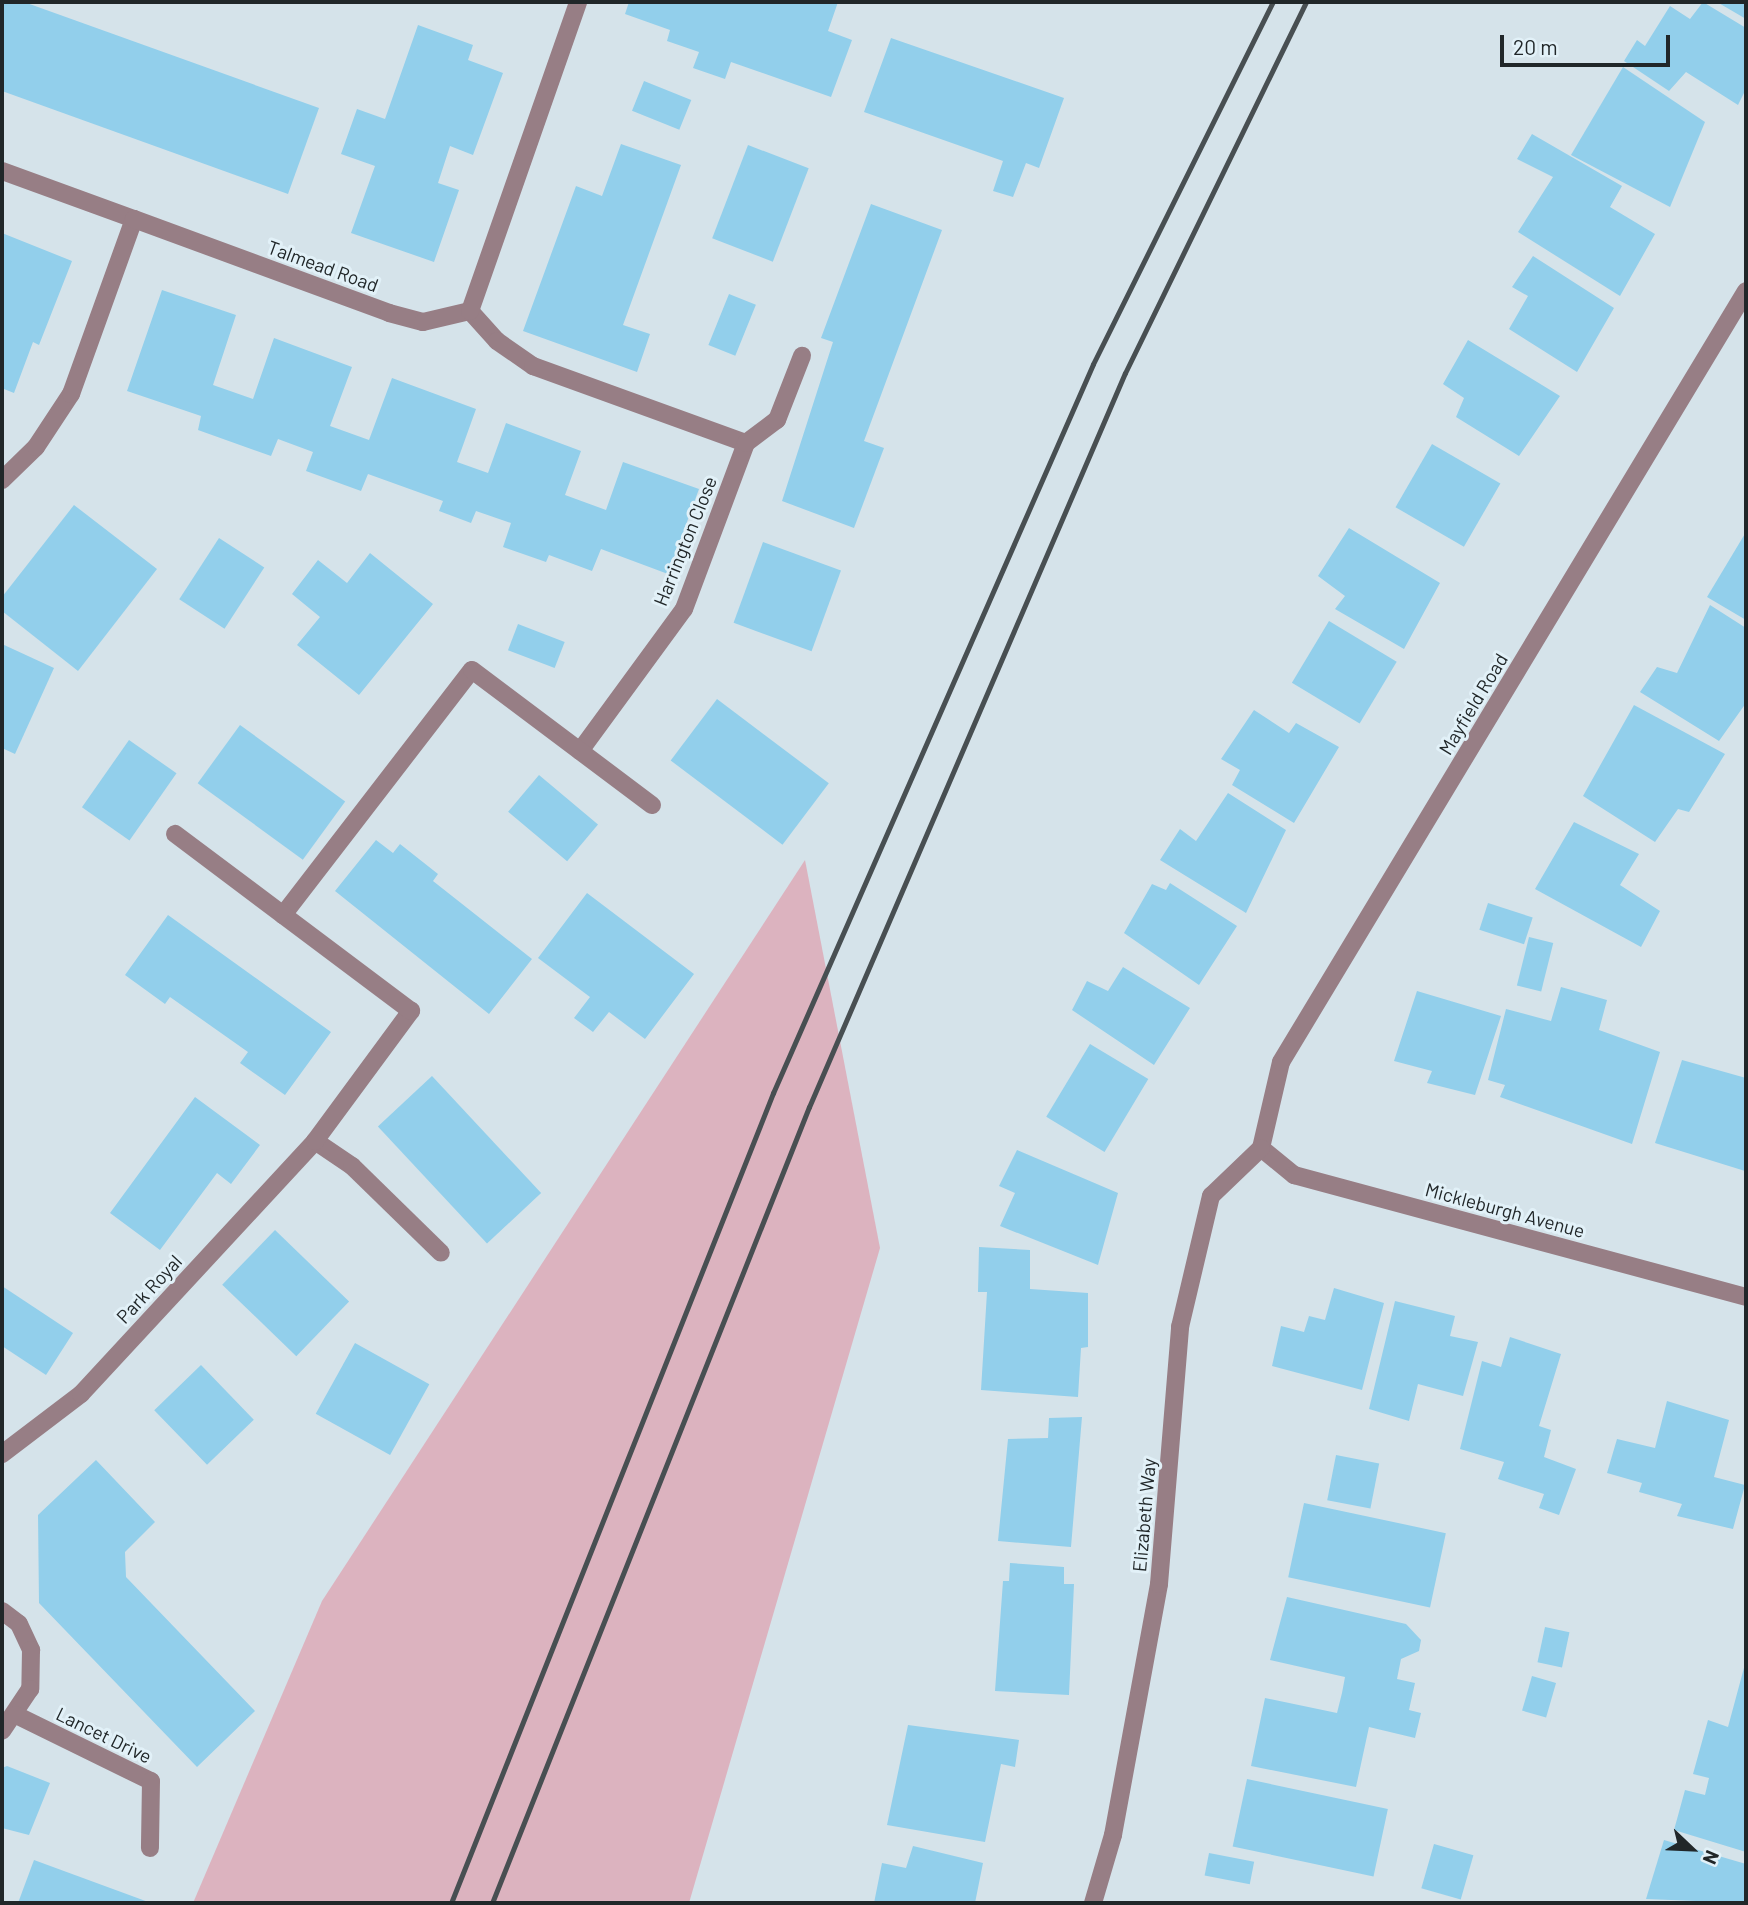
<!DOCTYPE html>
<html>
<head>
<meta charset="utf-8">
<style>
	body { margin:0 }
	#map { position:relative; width:1748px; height:1905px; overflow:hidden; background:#d5e3ea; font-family:Barlow,sans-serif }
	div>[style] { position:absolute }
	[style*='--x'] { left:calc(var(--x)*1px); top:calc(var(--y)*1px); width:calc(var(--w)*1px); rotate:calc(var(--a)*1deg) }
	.green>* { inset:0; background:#dcb3bf }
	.building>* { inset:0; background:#92cfeb; transform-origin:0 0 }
	.minor>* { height:18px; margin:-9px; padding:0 9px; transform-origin:9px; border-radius:9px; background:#977e85 }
	.rail>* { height:5px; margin:-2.5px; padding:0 2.5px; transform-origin:2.5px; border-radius:2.5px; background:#484f52 }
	span { translate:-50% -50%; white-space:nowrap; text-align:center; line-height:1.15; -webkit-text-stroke:6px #e2f1f8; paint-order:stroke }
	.street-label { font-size:19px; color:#212729 }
	.frame { position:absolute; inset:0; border:4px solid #212729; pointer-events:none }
	.north { position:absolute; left:1657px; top:1814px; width:70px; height:70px; -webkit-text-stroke:5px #e2f1f8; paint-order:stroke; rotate:113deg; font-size:19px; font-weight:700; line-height:28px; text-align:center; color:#212729 }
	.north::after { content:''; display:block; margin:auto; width:24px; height:32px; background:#212729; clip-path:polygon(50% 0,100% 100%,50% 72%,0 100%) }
	.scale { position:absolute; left:1500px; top:35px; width:170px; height:32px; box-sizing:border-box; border:4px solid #212729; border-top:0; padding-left:9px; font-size:21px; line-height:24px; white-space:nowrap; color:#212729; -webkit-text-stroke:5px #e2f1f8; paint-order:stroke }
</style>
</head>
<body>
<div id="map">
	<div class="green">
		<i style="clip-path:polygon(805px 860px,880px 1248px,689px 1903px,193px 1903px,322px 1601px)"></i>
	</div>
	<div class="building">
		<i style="clip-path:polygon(2px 2px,24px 2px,319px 108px,288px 194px,2px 91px)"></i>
		<i style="clip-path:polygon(629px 2px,838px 2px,828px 31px,852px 40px,831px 97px,731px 62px,725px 79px,693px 68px,699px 52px,667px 41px,670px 30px,625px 14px)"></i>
		<i style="clip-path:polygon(1703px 2px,1746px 28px,1746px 89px,1738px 105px,1686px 72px,1669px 91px,1624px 61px,1637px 40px,1645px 46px,1670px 6px,1690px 19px)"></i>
		<i style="clip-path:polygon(1717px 2px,1746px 2px,1746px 19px)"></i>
		<i style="clip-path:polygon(418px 25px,473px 45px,468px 60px,503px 73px,473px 155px,450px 146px,438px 183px,459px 190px,434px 262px,351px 233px,375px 166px,341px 154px,357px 109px,385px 119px)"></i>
		<i style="clip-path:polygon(891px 38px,1064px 98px,1039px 168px,1026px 163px,1013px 197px,993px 191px,1003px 161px,864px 112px)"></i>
		<i style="clip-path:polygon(1623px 67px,1705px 122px,1670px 207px,1571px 155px)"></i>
		<i style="left:644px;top:81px;width:51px;height:32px;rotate:22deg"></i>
		<i style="clip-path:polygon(1532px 134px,1622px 186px,1610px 207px,1655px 234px,1620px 296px,1518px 232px,1553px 177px,1517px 159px)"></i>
		<i style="clip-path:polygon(621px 144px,681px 165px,623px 325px,650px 334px,637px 372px,523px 331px,576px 186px,602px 196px)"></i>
		<i style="left:748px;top:145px;width:65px;height:100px;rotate:21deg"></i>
		<i style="clip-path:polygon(871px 204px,942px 230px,864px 441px,884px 448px,854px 528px,782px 501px,833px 342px,821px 338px)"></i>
		<i style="clip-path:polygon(2px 233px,72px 261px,39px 345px,33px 342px,14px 393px,4px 389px,2px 394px)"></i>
		<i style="clip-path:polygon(1533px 256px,1614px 308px,1577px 372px,1509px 329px,1528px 296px,1512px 287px)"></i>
		<i style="clip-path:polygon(162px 290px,236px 315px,213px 385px,253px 399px,274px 338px,352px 367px,330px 426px,369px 440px,392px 378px,476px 409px,457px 462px,488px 473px,506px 423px,581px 451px,565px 495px,606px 510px,623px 462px,699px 489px,668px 574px,601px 549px,592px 571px,549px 555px,546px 562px,503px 547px,511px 523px,476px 511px,471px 523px,439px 511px,443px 501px,368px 474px,361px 491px,306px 471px,313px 452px,278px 439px,271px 456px,198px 430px,201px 416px,127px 391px)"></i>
		<i style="left:729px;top:294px;width:29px;height:55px;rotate:22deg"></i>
		<i style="clip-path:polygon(1468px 340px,1560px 396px,1519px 456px,1456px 417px,1464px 398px,1443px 384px)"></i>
		<i style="left:1432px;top:444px;width:79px;height:73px;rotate:30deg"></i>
		<i style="clip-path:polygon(74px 505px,157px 569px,78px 671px,2px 611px,2px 597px)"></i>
		<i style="clip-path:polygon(1349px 528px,1440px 583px,1404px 649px,1335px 609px,1345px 596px,1318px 576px)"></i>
		<i style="clip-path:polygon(1746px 532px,1746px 620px,1707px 597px)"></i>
		<i style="left:219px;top:538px;width:54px;height:73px;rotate:33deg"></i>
		<i style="left:763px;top:542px;width:83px;height:86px;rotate:20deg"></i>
		<i style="clip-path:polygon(370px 553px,433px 604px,359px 695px,297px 645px,320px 617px,292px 594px,318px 560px,347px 583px)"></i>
		<i style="clip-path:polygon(1710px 605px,1746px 628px,1746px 703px,1719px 741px,1640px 692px,1657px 667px,1677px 673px)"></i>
		<i style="left:1329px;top:621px;width:79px;height:72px;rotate:31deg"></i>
		<i style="left:518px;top:624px;width:50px;height:28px;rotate:21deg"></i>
		<i style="clip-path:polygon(2px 644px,54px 668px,15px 754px,2px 748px)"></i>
		<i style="left:717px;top:699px;width:140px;height:77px;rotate:37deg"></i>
		<i style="clip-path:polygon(1634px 705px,1725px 754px,1689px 812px,1678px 809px,1655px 842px,1583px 796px)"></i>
		<i style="clip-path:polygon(1254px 710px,1289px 733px,1296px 723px,1339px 747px,1294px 823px,1232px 785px,1240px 770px,1221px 759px)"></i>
		<i style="left:240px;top:725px;width:130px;height:72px;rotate:36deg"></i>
		<i style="left:129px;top:740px;width:58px;height:82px;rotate:35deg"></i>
		<i style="left:539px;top:775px;width:77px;height:48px;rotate:40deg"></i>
		<i style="clip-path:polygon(1228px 793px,1286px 830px,1246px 913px,1160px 860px,1180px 829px,1196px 841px)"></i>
		<i style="clip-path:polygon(1574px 822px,1639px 854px,1620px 885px,1660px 911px,1641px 947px,1535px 889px)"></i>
		<i style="clip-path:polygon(376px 840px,393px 853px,400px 844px,438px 874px,433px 881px,532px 959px,489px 1014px,335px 891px)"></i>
		<i style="clip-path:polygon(1170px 883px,1237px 926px,1199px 985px,1124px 933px,1152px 884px,1166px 890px)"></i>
		<i style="clip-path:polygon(587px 893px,694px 974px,645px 1039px,609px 1012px,593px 1032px,574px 1018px,590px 997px,538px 958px)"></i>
		<i style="left:1488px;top:903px;width:47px;height:28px;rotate:18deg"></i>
		<i style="clip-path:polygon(168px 915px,331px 1032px,285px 1095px,240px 1063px,248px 1052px,170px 997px,165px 1004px,125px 975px)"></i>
		<i style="left:1529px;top:937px;width:25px;height:50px;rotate:14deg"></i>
		<i style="clip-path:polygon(1123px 967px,1190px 1008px,1154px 1065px,1072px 1010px,1087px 981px,1108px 991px)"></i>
		<i style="clip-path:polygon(1561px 987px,1607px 1000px,1599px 1030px,1660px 1052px,1632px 1144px,1500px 1097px,1505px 1085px,1488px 1080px,1506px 1009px,1551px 1021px)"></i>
		<i style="clip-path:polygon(1417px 991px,1501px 1016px,1475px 1095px,1427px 1083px,1432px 1071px,1394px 1061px)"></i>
		<i style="left:1090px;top:1044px;width:68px;height:85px;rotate:31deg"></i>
		<i style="clip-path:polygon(1682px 1060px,1746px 1078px,1745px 1171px,1655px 1143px)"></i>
		<i style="left:432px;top:1076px;width:160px;height:74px;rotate:47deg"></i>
		<i style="clip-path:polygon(195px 1097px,260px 1145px,231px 1184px,217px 1173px,160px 1250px,110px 1213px)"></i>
		<i style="clip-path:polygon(1017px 1150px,1118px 1193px,1098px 1265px,1000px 1226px,1015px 1193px,999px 1186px)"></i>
		<i style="left:275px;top:1230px;width:103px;height:76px;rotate:44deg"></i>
		<i style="clip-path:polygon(979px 1247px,1030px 1250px,1030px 1289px,1088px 1293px,1088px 1347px,1081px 1348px,1078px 1397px,981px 1390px,987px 1292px,978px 1292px)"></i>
		<i style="clip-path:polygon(2px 1286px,73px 1333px,46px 1375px,2px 1346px)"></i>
		<i style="clip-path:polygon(1334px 1288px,1384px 1303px,1362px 1390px,1272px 1366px,1281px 1326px,1304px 1332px,1309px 1316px,1325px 1320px)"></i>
		<i style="clip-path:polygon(1395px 1301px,1455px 1316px,1450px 1336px,1478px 1342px,1463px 1396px,1418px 1384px,1409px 1421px,1369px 1409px)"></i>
		<i style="clip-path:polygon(1510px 1337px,1561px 1354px,1539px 1426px,1551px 1430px,1544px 1457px,1576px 1469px,1559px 1515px,1539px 1508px,1544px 1494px,1498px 1479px,1504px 1462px,1460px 1449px,1482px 1361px,1501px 1367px)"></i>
		<i style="left:355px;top:1343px;width:85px;height:81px;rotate:29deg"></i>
		<i style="left:201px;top:1365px;width:76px;height:65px;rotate:46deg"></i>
		<i style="clip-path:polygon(1667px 1401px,1729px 1420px,1714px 1477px,1745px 1485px,1733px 1529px,1677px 1516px,1682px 1504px,1639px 1492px,1642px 1483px,1607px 1473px,1617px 1439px,1655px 1448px)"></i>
		<i style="clip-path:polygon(1082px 1417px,1071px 1547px,998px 1541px,1008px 1439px,1048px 1438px,1049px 1418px)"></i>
		<i style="left:1336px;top:1455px;width:44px;height:46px;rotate:11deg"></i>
		<i style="clip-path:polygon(96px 1460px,155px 1522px,125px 1552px,126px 1577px,255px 1711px,197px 1767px,39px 1603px,38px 1515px)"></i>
		<i style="left:1304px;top:1503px;width:145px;height:76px;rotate:12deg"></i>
		<i style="clip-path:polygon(1010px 1563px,1064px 1567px,1064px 1584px,1074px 1584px,1069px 1695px,995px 1691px,1003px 1581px,1009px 1581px)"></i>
		<i style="clip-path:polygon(1287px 1597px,1406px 1624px,1421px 1640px,1419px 1651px,1401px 1659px,1397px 1679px,1415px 1683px,1409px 1710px,1421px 1713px,1415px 1738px,1369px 1727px,1356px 1787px,1251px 1766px,1265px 1698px,1337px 1713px,1342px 1693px,1345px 1677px,1270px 1660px)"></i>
		<i style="left:1545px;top:1627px;width:25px;height:36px;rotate:12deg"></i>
		<i style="clip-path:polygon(1745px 1664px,1746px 1664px,1746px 1852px,1674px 1830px,1685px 1790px,1705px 1795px,1709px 1778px,1693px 1774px,1708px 1720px,1728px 1727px)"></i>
		<i style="left:1532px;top:1676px;width:25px;height:36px;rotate:16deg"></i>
		<i style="clip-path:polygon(908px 1725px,1019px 1740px,1015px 1767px,1001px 1764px,985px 1842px,887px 1825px)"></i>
		<i style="clip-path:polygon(7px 1766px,50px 1783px,29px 1835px,2px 1828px,2px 1768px)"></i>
		<i style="left:1247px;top:1779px;width:144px;height:69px;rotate:12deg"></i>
		<i style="clip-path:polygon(1664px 1840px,1746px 1864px,1746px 1903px,1646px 1899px)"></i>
		<i style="left:1434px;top:1844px;width:41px;height:46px;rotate:16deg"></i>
		<i style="clip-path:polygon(913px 1846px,983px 1863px,975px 1903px,874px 1903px,882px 1863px,906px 1868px)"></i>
		<i style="left:1209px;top:1853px;width:46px;height:23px;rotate:11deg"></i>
		<i style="clip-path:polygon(34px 1860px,151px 1903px,18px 1903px)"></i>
	</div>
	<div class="minor">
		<i style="--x:2;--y:171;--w:140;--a:20"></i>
		<i style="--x:470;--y:311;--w:40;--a:48"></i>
		<i style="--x:497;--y:341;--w:44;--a:34.8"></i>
		<i style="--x:533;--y:366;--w:226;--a:19.9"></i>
		<i style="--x:2;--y:480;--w:47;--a:-44.1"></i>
		<i style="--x:36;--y:447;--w:64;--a:-56.6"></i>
		<i style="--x:71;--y:394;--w:186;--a:-70.2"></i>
		<i style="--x:134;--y:219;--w:272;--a:20.2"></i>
		<i style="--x:389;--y:313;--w:35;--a:15"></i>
		<i style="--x:423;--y:322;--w:48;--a:-13.2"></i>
		<i style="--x:470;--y:311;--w:327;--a:-70.7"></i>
		<i style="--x:580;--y:751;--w:176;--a:-53.8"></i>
		<i style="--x:684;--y:609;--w:177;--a:-69.5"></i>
		<i style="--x:746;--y:443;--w:39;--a:-37"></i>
		<i style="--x:777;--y:420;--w:69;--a:-68.7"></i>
		<i style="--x:283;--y:915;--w:309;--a:-52.4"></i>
		<i style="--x:472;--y:670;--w:225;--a:36.9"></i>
		<i style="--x:315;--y:1141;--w:45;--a:34"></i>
		<i style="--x:352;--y:1166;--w:124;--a:44.3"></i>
		<i style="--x:1261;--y:1148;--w:88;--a:-76.9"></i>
		<i style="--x:1281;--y:1062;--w:900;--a:-58.91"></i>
		<i style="--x:1261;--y:1148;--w:43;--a:39.3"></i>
		<i style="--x:1294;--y:1175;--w:468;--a:15.1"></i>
		<i style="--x:2;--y:1454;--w:99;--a:-37.2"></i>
		<i style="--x:81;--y:1394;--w:345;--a:-47.2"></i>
		<i style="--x:315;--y:1141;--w:162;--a:-53.6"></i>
		<i style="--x:411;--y:1011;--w:295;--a:-143.1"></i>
		<i style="--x:2;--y:1611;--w:21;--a:37"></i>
		<i style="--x:19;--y:1624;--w:29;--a:65"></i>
		<i style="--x:31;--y:1650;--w:39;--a:91"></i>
		<i style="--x:30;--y:1689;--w:50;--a:123.7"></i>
		<i style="--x:16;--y:1715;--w:150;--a:26.1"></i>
		<i style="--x:151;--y:1781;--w:67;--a:90.9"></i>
		<i style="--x:1093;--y:1903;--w:71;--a:-73.6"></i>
		<i style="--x:1113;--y:1835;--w:255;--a:-79.6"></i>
		<i style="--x:1159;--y:1584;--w:258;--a:-85.3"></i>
		<i style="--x:1180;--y:1327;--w:135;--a:-76.7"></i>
		<i style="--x:1211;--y:1196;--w:69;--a:-43.8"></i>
	</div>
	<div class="rail">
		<i style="--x:451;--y:1903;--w:872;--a:-68.32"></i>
		<i style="--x:773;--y:1093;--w:796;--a:-66.3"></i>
		<i style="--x:1093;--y:364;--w:404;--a:-63.6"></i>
		<i style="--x:492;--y:1903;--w:857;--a:-68.29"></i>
		<i style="--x:809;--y:1107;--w:799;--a:-66.71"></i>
		<i style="--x:1125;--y:373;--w:413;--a:-64"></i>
	</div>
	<div class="street-label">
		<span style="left:323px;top:266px;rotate:20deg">Talmead Road</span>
		<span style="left:685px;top:541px;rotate:-68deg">Harrington Close</span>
		<span style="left:1473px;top:704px;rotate:-59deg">Mayfield Road</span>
		<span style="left:1505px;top:1210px;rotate:15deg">Mickleburgh Avenue</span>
		<span style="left:149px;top:1289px;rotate:-47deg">Park Royal</span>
		<span style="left:1144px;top:1515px;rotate:-85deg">Elizabeth Way</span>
		<span style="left:104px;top:1735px;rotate:26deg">Lancet Drive</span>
	</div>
	<div class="frame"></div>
	<div class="north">N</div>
	<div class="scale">20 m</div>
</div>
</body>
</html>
